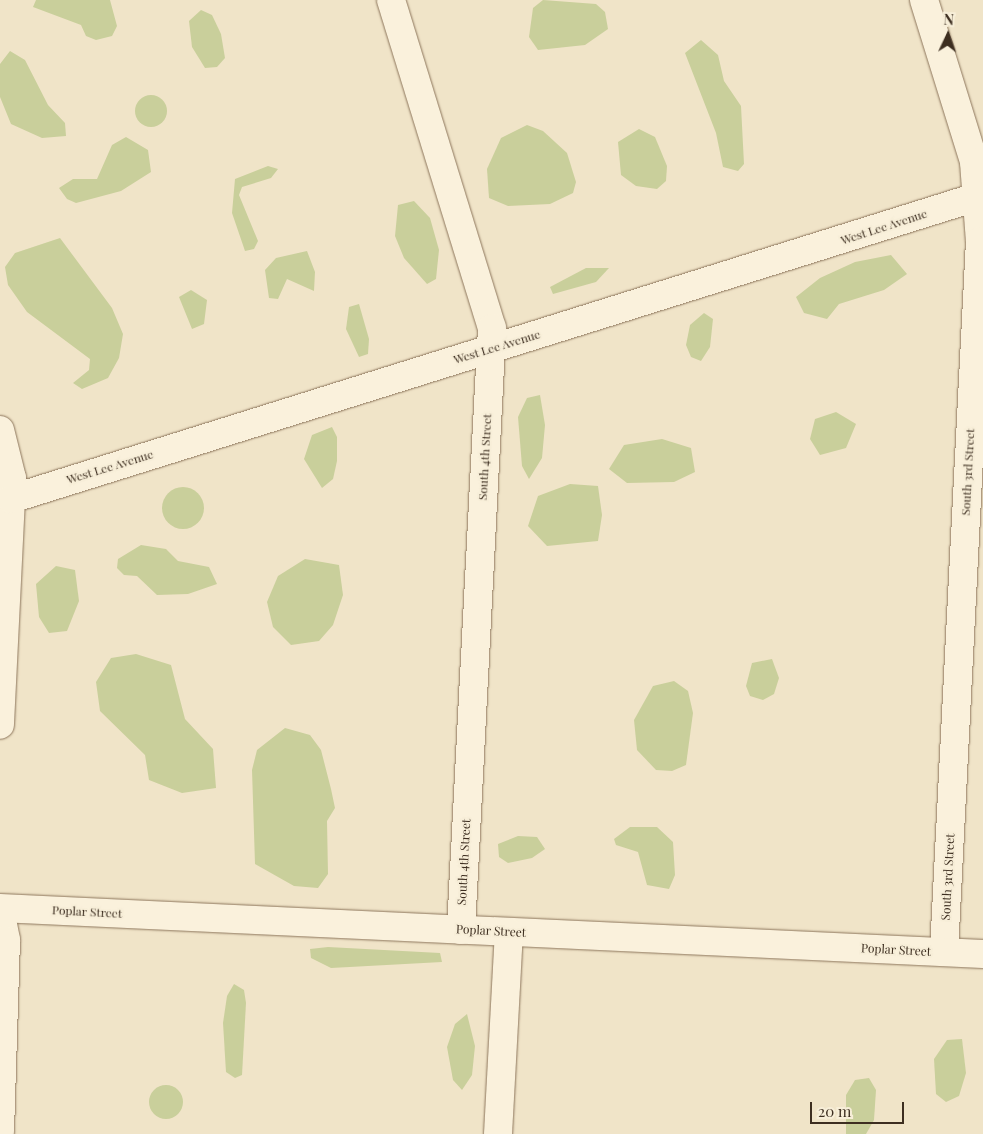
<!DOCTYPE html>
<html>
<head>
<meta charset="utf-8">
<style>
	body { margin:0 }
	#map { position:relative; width:983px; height:1134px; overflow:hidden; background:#f0e4c8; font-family:"Playfair Display",serif }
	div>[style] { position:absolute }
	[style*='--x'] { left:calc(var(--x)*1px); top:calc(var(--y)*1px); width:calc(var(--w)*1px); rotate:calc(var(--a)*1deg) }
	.green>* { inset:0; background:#c9cf9b }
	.round { border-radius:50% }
	.roads { filter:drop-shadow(0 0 1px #8d765c) drop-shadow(0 0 1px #8d765c) }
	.street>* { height:28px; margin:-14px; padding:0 14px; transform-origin:14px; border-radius:14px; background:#faf1dc }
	span { translate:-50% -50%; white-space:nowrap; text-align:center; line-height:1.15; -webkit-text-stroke:4px #f7eed8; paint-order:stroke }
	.street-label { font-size:12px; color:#3d2e20 }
	.north { position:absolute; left:923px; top:10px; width:50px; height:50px; -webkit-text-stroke:4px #f7eed8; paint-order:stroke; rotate:3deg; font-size:14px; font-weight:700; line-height:20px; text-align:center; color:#3d2e20 }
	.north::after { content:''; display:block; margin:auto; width:18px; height:22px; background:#3d2e20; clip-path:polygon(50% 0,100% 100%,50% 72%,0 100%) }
	.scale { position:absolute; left:810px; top:1102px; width:94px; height:22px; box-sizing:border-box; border:2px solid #3d2e20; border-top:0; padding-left:6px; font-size:15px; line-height:18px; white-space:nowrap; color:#3d2e20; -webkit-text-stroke:4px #f7eed8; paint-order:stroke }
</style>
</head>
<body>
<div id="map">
	<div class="green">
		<i style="clip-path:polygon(36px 0,110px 0,117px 26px,112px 36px,96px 40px,86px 36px,81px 25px,33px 7px)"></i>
		<i style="clip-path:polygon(543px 0,596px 4px,605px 12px,608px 29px,585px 45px,538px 50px,529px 37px,533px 8px)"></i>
		<i style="clip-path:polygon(201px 10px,212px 15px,221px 34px,225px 58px,217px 67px,205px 68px,192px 47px,189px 21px)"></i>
		<i style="clip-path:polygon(701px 40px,718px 55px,724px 81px,741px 106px,744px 164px,738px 171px,723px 167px,716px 133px,685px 53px)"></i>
		<i style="clip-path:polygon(10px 51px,25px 60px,48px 105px,65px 123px,66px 136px,42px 138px,11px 124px,0 97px,0 64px)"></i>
		<i class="round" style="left:135px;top:95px;width:32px;height:32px"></i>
		<i style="clip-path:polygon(527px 125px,543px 131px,567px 153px,576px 182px,573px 193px,550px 204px,508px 206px,489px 198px,487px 169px,501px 138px)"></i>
		<i style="clip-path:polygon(639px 129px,655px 137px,667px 166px,666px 181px,657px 189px,636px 186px,621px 175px,618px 142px)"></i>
		<i style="clip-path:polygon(126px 137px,148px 150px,151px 172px,121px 191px,76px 203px,67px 199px,59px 188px,73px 179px,97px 179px,112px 145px)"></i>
		<i style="clip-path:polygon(268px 166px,278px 169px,271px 178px,242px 187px,239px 195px,258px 241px,254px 249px,245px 251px,232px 213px,235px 179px)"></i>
		<i style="clip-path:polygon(414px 201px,430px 218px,439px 250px,436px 279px,427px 284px,404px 258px,395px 236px,398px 205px)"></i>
		<i style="clip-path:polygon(60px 238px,112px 308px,123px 334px,119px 358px,108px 378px,82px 389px,73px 383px,89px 370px,90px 359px,27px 312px,8px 285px,5px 267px,15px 253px)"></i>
		<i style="clip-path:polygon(307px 251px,315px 272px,314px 291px,287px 279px,278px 299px,269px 298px,265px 270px,276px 258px)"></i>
		<i style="clip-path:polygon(891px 255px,907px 274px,884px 290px,839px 304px,827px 319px,804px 313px,796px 297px,820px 278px,855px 262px)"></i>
		<i style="clip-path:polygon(586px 268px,609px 268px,596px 282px,553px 294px,550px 287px)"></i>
		<i style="clip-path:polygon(191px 290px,207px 300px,204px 324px,192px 329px,179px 297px)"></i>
		<i style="clip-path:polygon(359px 304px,369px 339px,368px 354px,359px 357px,346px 329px,349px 307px)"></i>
		<i style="clip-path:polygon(704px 313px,713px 319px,710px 347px,701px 361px,691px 357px,686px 345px,690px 325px)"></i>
		<i style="clip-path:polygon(540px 395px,545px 425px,542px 458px,529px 479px,522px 466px,518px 417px,527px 398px)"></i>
		<i style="clip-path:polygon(836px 412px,856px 424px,846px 448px,820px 455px,810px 439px,815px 419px)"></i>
		<i style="clip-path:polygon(332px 427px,337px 437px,337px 461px,333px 479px,322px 488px,304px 459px,312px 435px)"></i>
		<i style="clip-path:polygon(662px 439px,691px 448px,695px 472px,674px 482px,627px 483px,609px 469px,624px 445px)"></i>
		<i style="clip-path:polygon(570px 484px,598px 486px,602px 515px,598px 541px,547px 546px,528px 526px,538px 496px)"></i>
		<i class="round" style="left:162px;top:487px;width:42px;height:42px"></i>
		<i style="clip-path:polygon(141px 545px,166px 549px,178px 561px,209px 567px,217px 584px,188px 594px,157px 595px,137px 576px,124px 575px,117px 568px,118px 559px)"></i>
		<i style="clip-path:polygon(305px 559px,339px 565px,343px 595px,333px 625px,319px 641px,291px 645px,273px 627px,267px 602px,278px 576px)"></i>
		<i style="clip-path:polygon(56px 566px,75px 570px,79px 601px,67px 631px,49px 633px,39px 617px,36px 584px)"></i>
		<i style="clip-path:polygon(136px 654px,171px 665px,185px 719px,213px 749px,216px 788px,182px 793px,149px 780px,145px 755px,100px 711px,96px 682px,111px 658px)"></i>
		<i style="clip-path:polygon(772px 659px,779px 678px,774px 694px,763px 700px,750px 696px,746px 686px,752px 663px)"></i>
		<i style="clip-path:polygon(674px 681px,688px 691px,693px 713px,686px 765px,672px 771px,656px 770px,637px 750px,634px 720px,653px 686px)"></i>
		<i style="clip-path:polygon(285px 728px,310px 735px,321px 750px,331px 789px,335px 808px,327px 821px,328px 874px,318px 888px,294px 886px,255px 864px,252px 770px,257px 750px)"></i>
		<i style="clip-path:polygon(630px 827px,657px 827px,673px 842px,675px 875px,669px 889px,647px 885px,638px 852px,616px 845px,614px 839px)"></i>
		<i style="clip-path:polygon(518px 836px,537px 837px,545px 849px,532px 858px,508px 863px,499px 857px,498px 844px)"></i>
		<i style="clip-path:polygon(328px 947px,440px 953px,442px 962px,331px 968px,311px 958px,310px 949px)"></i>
		<i style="clip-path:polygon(234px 984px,244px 990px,246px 1003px,242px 1075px,235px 1078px,226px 1072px,223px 1023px,227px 996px)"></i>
		<i style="clip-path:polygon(467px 1014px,475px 1046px,472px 1075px,462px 1090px,453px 1080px,447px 1047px,455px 1024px)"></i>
		<i style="clip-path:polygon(962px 1039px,966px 1073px,959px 1096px,946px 1102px,936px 1094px,934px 1059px,947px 1040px)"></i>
		<i style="clip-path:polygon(869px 1078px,876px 1090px,874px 1120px,866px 1134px,846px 1134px,846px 1095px,855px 1080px)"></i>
		<i class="round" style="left:149px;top:1085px;width:34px;height:34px"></i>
	</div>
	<div class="roads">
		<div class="street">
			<i style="--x:391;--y:0;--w:343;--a:72.9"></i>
			<i style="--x:492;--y:328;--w:603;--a:92.95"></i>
			<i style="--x:924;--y:0;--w:170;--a:72.8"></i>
			<i style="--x:974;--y:162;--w:79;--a:85.7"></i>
			<i style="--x:980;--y:241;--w:712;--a:92.9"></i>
			<i style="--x:0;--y:430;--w:49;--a:76"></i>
			<i style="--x:12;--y:478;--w:247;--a:92.8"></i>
			<i style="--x:11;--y:499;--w:1018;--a:-17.37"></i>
			<i style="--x:0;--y:908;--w:984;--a:2.68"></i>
			<i style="--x:0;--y:909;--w:32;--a:79"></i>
			<i style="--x:6;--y:940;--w:191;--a:91.8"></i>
			<i style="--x:498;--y:1134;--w:202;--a:-86.9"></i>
		</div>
	</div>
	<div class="street-label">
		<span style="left:884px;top:227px;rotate:-18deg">West Lee Avenue</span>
		<span style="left:497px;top:347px;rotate:-17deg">West Lee Avenue</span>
		<span style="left:485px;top:457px;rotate:-87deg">South 4th Street</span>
		<span style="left:110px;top:467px;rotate:-17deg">West Lee Avenue</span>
		<span style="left:968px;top:472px;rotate:-87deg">South 3rd Street</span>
		<span style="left:464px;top:862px;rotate:-87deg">South 4th Street</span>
		<span style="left:948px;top:877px;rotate:-87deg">South 3rd Street</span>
		<span style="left:87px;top:912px;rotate:3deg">Poplar Street</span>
		<span style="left:491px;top:931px;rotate:3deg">Poplar Street</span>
		<span style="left:896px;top:950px;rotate:3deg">Poplar Street</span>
	</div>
	<div class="north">N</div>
	<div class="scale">20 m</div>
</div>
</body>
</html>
